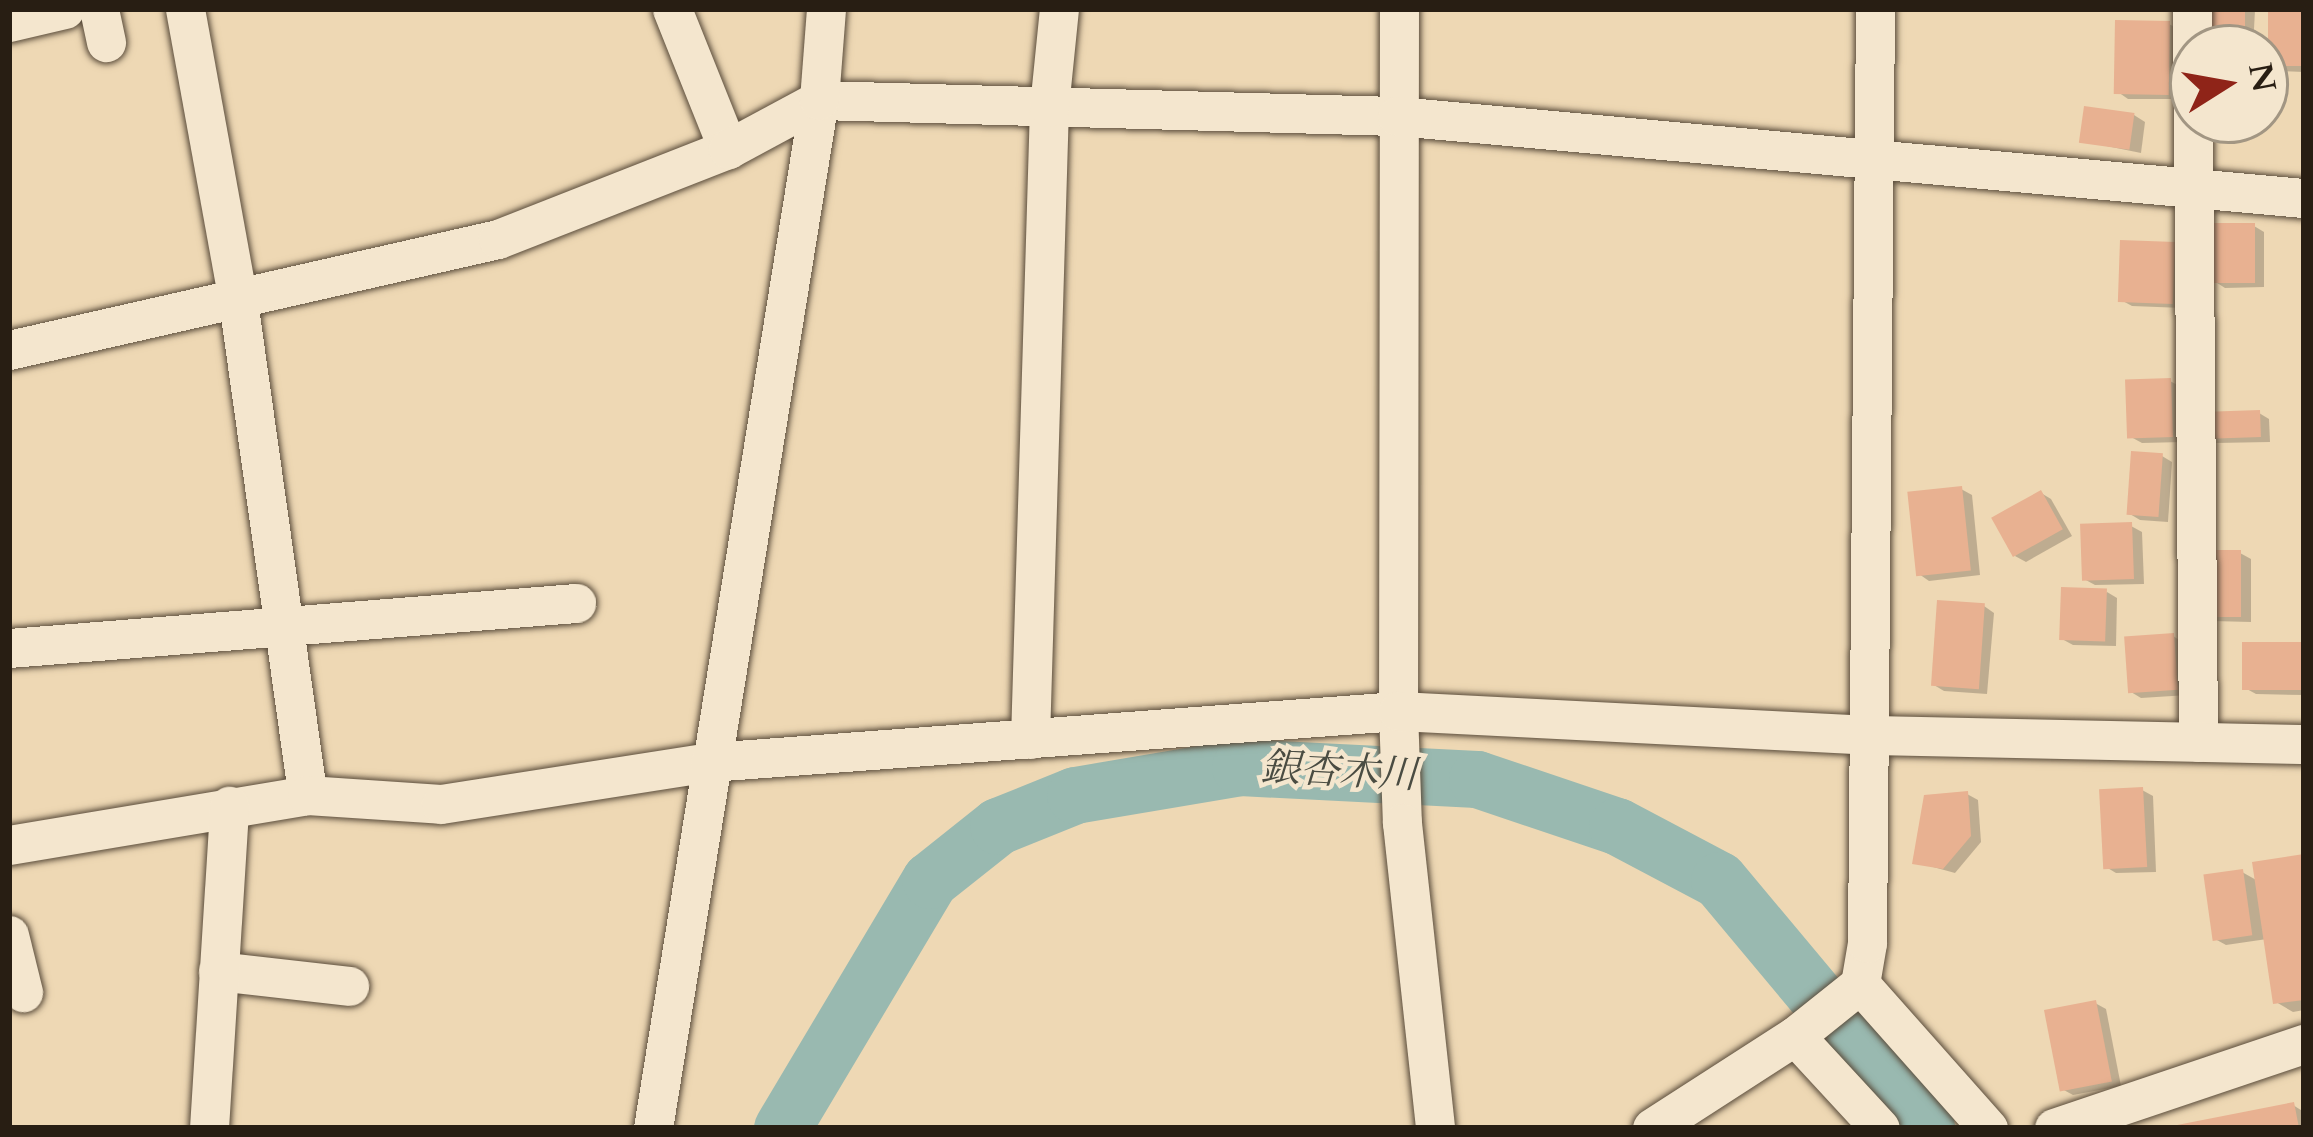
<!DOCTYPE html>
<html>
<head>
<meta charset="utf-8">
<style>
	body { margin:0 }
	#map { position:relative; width:2313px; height:1137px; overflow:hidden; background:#eed8b4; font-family:Cardo,"Noto Serif JP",serif }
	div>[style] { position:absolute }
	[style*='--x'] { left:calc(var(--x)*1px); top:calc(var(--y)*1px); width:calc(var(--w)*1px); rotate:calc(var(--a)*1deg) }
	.shadow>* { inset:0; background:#0003; transform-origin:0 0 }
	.river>* { height:57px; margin:-28.5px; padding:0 28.5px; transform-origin:28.5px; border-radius:28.5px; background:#99b9b0 }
	.building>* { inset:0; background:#e8b191; transform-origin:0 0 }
	.roads { filter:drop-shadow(0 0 3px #5a4c3b) drop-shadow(0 0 3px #5a4c3b) }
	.minor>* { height:39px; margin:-19.5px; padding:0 19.5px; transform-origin:19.5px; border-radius:19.5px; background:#f4e6ce }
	span { translate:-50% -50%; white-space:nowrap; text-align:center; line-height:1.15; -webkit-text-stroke:9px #f4e6ce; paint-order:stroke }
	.water-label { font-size:39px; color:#4a4c42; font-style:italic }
	.frame { position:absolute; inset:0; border:12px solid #281e13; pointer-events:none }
	.north { position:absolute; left:2169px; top:24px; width:120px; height:120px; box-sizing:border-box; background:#f4e6ce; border:3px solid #a29683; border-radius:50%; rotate:79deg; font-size:33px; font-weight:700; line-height:48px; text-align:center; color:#281e13 }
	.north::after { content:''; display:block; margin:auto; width:42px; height:54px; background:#8f2418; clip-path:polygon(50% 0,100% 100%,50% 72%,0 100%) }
</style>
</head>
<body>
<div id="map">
	<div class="shadow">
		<i style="left:2210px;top:9px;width:45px;height:39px;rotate:3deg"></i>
		<i style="clip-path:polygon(2304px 9px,2304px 72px,2280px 71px,2270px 65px)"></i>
		<i style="clip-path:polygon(2169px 24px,2180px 30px,2179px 99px,2128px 99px,2118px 92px)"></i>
		<i style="clip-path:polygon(2265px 77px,2277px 83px,2274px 117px,2265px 116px)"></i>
		<i style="clip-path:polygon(2134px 115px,2145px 122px,2141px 153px,2082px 141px)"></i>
		<i style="clip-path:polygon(2254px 226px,2264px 232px,2264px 287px,2225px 288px,2214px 281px)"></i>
		<i style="clip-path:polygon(2174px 245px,2183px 308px,2132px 306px,2121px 300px)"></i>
		<i style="clip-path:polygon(2170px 381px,2181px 387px,2183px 442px,2142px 443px,2131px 437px)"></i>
		<i style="clip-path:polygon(2259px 413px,2269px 419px,2270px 442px,2216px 443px,2205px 437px)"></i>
		<i style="clip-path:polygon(2162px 456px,2172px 462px,2168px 522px,2140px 520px,2130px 514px)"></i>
		<i style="clip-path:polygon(1961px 489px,1972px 495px,1980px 575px,1929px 581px,1919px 574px)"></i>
		<i style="clip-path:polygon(2041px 493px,2051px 499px,2072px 536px,2026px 562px,2015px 556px)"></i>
		<i style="clip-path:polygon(2131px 526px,2142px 532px,2144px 584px,2095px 585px,2084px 579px)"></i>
		<i style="clip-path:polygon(2240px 553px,2251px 559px,2251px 622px,2212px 621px)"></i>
		<i style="clip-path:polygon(2107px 592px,2117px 598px,2116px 646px,2073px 645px,2062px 639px)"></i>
		<i style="clip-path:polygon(1984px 606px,1994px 613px,1987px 694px,1944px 691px,1934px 685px)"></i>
		<i style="clip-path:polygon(2173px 636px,2184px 643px,2188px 695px,2141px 698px,2131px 692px)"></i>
		<i style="clip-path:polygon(2304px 645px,2304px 695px,2256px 694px,2245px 688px)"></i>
		<i style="clip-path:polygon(2142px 790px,2153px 796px,2156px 872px,2116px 873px,2106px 867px)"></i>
		<i style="clip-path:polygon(1967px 794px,1978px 800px,1981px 842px,1955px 873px,1915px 862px)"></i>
		<i style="clip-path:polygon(2304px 857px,2304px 1010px,2293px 1012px,2276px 1002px,2267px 939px,2226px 945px,2215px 939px,2242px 872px,2258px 881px)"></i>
		<i style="clip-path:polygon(2095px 1003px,2106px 1009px,2121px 1086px,2073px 1095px,2062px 1089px)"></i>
		<i style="clip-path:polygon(2293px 1105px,2304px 1112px,2304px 1128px,2176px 1128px)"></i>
	</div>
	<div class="river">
		<i style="--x:782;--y:1128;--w:289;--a:-59.2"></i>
		<i style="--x:930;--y:880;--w:87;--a:-38.5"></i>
		<i style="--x:998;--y:826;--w:83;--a:-21.9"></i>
		<i style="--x:1075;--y:795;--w:167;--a:-9.6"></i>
		<i style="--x:1240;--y:767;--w:237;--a:2.9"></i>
		<i style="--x:1477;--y:779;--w:148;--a:18.6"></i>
		<i style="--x:1617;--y:826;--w:115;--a:27.9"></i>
		<i style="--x:1719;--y:880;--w:323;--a:50.1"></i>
	</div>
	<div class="building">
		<i style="left:2207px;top:9px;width:38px;height:39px"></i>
		<i style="left:2268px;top:9px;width:36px;height:57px"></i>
		<i style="left:2115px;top:20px;width:55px;height:74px;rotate:1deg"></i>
		<i style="left:2084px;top:106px;width:51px;height:37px;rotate:8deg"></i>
		<i style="left:2211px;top:223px;width:44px;height:60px"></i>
		<i style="left:2120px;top:240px;width:55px;height:62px;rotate:2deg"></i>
		<i style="left:2171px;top:378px;width:59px;height:46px;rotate:88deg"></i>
		<i style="left:2260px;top:410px;width:27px;height:59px;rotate:88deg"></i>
		<i style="left:2131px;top:451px;width:32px;height:64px;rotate:4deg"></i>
		<i style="left:1962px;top:486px;width:85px;height:55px;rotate:84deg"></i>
		<i style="left:2041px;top:490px;width:45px;height:57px;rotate:61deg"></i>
		<i style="left:2132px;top:522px;width:57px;height:52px;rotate:88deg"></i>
		<i style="left:2199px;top:550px;width:42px;height:67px"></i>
		<i style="left:2061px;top:587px;width:46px;height:53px;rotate:2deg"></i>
		<i style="left:1937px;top:600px;width:48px;height:86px;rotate:4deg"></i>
		<i style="left:2174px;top:633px;width:57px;height:50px;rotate:86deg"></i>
		<i style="left:2242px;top:642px;width:62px;height:48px"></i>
		<i style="left:2143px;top:787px;width:80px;height:44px;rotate:87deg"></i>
		<i style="clip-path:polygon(1968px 791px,1971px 836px,1943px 869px,1912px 864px,1924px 795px)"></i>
		<i style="clip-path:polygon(2304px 854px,2304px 1000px,2273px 1004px,2252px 862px)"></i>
		<i style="left:2243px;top:869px;width:67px;height:40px;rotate:82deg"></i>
		<i style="left:2096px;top:1000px;width:83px;height:53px;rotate:79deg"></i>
		<i style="clip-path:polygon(2294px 1102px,2299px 1128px,2172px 1128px,2172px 1126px)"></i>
	</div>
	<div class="roads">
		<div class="minor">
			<i style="--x:99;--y:9;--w:34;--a:78"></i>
			<i style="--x:185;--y:9;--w:297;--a:79.7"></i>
			<i style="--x:238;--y:301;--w:499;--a:82"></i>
			<i style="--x:672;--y:9;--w:151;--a:68.2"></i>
			<i style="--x:1399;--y:9;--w:702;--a:90.08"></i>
			<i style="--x:1398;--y:711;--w:112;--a:88"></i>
			<i style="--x:1402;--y:823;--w:307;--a:83.8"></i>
			<i style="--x:2192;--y:9;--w:733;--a:89.53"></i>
			<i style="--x:9;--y:22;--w:57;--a:-13.1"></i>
			<i style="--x:9;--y:350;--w:501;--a:-12.79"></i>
			<i style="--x:498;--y:239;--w:247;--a:-21.4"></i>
			<i style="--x:728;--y:149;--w:103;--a:-28.3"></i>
			<i style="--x:819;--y:100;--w:578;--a:1.59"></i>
			<i style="--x:1397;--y:116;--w:911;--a:5.17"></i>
			<i style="--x:9;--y:648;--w:569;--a:-4.54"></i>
			<i style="--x:1030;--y:739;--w:632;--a:-88.28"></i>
			<i style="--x:1049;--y:107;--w:99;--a:-84.2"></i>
			<i style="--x:9;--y:845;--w:302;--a:-9.5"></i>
			<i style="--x:307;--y:795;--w:134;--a:3.8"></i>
			<i style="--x:441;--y:804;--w:272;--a:-8.9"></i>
			<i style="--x:710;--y:762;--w:690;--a:-4.24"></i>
			<i style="--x:1398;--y:711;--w:472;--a:2.9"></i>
			<i style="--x:1869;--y:735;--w:435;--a:1.2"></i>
			<i style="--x:9;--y:935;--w:59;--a:76.2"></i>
			<i style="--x:218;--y:971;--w:132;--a:6.5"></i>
			<i style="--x:1860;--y:984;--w:193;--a:48.4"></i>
			<i style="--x:1795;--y:1036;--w:125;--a:47.3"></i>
			<i style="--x:209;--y:1128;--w:323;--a:-86.4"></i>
			<i style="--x:653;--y:1128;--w:1041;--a:-80.83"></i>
			<i style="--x:819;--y:100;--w:91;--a:-85.6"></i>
			<i style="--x:1652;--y:1128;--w:170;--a:-32.8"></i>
			<i style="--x:1795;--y:1036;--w:83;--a:-38.7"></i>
			<i style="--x:1860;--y:984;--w:42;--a:-80.3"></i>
			<i style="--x:1867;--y:943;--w:934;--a:-89.51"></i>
			<i style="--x:2054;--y:1128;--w:264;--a:-18.6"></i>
		</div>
	</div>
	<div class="water-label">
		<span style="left:1339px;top:772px;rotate:3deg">銀杏木川</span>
	</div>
	<div class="frame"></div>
	<div class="north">N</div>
</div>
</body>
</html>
